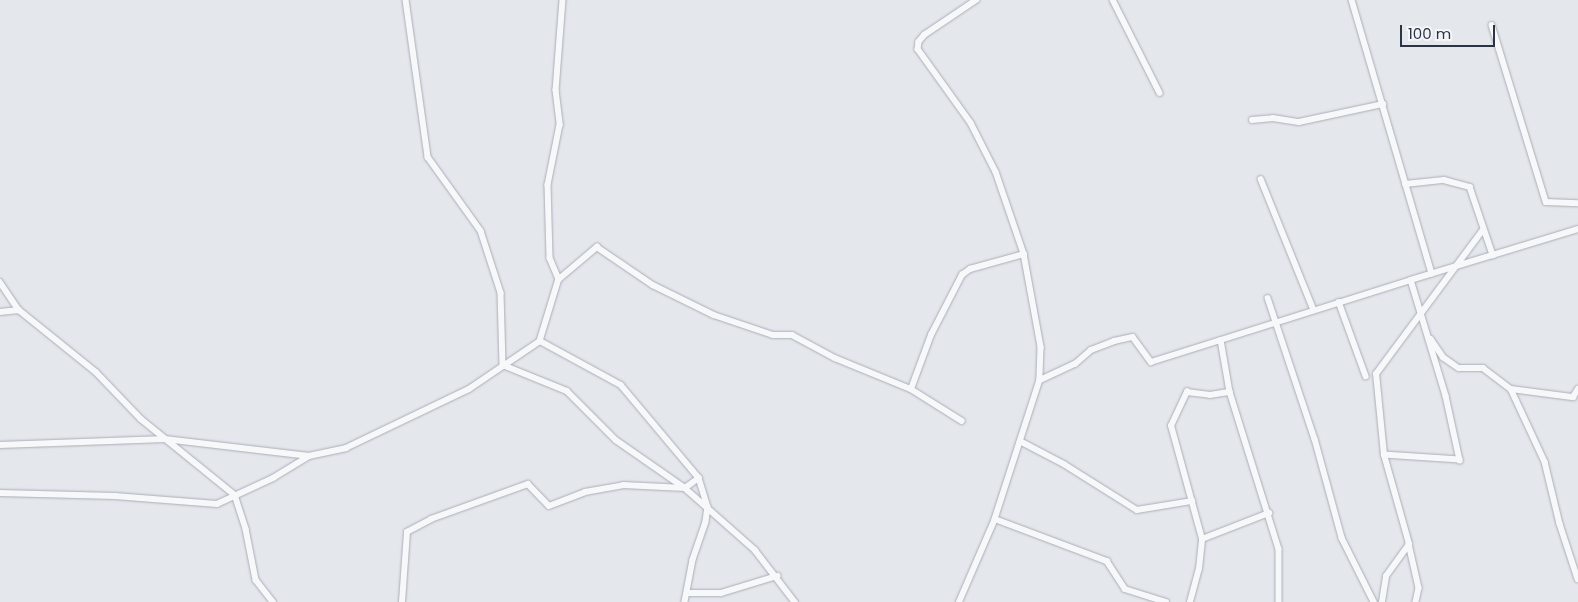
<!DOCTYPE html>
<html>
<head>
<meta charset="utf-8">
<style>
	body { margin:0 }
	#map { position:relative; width:1578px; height:602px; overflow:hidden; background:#e4e7ec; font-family:Poppins,sans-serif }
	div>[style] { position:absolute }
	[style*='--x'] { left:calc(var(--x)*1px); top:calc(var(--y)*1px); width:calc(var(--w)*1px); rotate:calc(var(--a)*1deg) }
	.roads { filter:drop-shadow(0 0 1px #a9aeb7) drop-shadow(0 0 1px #a9aeb7) }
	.street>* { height:5.5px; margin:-2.75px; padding:0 2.75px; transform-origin:2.75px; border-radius:2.75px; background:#f7f8fa }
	span { translate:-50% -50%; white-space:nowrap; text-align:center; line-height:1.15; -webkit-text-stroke:5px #f4f6f9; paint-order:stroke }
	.scale { position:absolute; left:1400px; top:25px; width:95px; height:22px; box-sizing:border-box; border:2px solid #2b3445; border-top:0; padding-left:6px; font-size:15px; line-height:18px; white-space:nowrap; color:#2b3445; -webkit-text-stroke:4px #f4f6f9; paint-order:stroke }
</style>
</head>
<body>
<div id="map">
	<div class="roads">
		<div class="street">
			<i style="--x:406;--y:0;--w:159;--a:82"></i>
			<i style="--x:428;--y:157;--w:91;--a:54.4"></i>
			<i style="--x:481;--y:231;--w:65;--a:72.1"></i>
			<i style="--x:501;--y:293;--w:72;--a:88.4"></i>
			<i style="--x:503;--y:365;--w:69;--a:22.1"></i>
			<i style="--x:567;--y:391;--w:69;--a:45"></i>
			<i style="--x:616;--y:440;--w:84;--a:34.8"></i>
			<i style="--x:685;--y:488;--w:17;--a:-36"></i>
			<i style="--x:563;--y:0;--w:90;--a:94.4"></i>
			<i style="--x:556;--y:90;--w:35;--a:83"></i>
			<i style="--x:560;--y:125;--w:61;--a:101.3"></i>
			<i style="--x:548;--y:185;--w:73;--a:88.4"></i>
			<i style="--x:550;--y:258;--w:23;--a:67"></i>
			<i style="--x:559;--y:279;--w:65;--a:107"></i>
			<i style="--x:540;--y:341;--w:92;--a:28.5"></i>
			<i style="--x:621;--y:385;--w:121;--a:50"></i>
			<i style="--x:699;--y:478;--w:30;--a:73"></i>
			<i style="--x:708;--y:507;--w:15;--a:98"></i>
			<i style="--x:706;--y:522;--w:40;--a:108.9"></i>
			<i style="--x:693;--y:560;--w:43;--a:100.8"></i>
			<i style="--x:977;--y:0;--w:63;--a:146.1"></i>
			<i style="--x:925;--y:35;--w:9;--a:131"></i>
			<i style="--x:919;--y:42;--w:7;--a:98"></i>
			<i style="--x:918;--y:49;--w:91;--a:54.4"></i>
			<i style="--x:971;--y:123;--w:55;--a:63"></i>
			<i style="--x:996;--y:172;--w:87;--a:71.1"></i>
			<i style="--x:1024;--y:254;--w:95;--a:79.6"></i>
			<i style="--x:1041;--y:347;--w:33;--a:92"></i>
			<i style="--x:1040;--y:380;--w:146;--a:107.9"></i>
			<i style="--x:1113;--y:0;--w:104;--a:63.2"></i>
			<i style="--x:1352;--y:0;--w:285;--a:73.7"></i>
			<i style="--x:1492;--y:25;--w:185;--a:73"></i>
			<i style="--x:1546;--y:202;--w:32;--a:2"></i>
			<i style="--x:1252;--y:120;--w:21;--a:-5"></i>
			<i style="--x:1273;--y:118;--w:26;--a:9"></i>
			<i style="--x:1299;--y:122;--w:86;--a:-12.1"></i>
			<i style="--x:1261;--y:179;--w:141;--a:68"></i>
			<i style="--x:1405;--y:184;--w:39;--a:-6"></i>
			<i style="--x:1444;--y:180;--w:27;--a:15"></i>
			<i style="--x:1470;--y:187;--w:72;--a:71.3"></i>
			<i style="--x:1493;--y:255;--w:89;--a:-17"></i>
			<i style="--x:559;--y:279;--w:50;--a:-40.1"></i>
			<i style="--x:597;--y:247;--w:68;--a:34.2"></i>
			<i style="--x:653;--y:285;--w:68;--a:26.2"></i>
			<i style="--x:714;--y:315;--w:62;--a:18.7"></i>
			<i style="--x:773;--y:335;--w:19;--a:0"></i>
			<i style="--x:792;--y:335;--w:49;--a:28.1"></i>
			<i style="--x:835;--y:358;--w:82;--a:22.2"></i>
			<i style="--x:911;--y:389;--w:60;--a:32.1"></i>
			<i style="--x:1411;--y:280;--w:86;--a:-17"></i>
			<i style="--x:0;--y:282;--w:34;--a:56"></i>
			<i style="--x:1268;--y:298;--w:149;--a:71.6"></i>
			<i style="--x:1315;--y:439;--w:103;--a:74.7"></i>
			<i style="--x:1342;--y:538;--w:72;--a:63.4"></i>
			<i style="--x:1339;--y:302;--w:79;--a:70"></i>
			<i style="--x:0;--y:312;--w:19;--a:-6"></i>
			<i style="--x:19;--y:310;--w:99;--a:38.8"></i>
			<i style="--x:96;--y:372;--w:65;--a:46.2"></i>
			<i style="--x:141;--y:419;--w:121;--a:39"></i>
			<i style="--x:235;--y:495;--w:36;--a:72"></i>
			<i style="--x:246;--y:529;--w:52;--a:78.9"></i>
			<i style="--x:256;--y:580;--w:28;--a:52"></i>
			<i style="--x:1431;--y:339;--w:22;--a:56"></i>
			<i style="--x:1443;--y:357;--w:19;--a:35"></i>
			<i style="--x:1459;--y:368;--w:24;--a:0"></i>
			<i style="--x:1483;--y:368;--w:35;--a:37"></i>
			<i style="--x:1511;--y:389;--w:81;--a:65"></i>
			<i style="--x:1545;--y:462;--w:64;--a:76.4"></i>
			<i style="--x:1560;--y:524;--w:58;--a:71.9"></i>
			<i style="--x:1221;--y:340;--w:53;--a:80.2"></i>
			<i style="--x:1230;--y:392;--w:164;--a:72.7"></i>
			<i style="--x:1279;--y:549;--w:53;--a:90"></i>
			<i style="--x:1040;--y:380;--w:38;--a:-25"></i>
			<i style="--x:1075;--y:364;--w:21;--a:-41"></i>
			<i style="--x:1091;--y:350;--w:25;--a:-21"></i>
			<i style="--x:1114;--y:341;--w:19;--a:-12"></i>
			<i style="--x:1133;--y:337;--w:31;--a:54"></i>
			<i style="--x:1151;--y:362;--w:273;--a:-17.5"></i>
			<i style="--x:1411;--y:280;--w:121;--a:73.2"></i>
			<i style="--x:1446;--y:396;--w:66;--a:77.7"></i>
			<i style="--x:1460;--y:460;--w:76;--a:-176.2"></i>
			<i style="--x:911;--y:389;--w:58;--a:-69.7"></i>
			<i style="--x:931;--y:335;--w:68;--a:-62.7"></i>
			<i style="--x:962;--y:275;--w:10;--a:-37"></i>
			<i style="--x:970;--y:269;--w:56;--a:-15.5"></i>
			<i style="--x:1511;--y:389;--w:63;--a:7.4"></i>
			<i style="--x:1573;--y:397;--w:9;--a:-58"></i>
			<i style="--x:1020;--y:441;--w:50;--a:27.6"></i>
			<i style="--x:1064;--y:464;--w:86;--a:32.2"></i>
			<i style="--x:1137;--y:510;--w:56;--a:-9.3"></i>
			<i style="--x:0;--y:445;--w:165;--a:-2.1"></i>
			<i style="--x:165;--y:439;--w:145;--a:6.7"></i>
			<i style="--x:0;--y:493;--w:115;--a:1.5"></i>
			<i style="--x:115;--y:496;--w:102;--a:4.5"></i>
			<i style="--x:217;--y:504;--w:62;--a:-24.9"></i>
			<i style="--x:273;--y:478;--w:42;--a:-31.4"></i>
			<i style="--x:309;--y:456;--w:38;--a:-12"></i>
			<i style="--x:346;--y:448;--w:136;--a:-25.6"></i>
			<i style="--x:469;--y:389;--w:86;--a:-34.1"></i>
			<i style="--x:1202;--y:539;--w:72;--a:-21.2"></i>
			<i style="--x:1409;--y:544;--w:45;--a:77.2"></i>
			<i style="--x:1419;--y:588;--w:14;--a:102"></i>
			<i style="--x:687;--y:593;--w:34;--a:0"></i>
			<i style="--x:721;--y:593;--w:59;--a:-16.9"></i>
			<i style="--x:402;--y:602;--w:70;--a:-85.9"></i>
			<i style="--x:407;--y:532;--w:27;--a:-28"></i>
			<i style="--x:431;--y:519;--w:103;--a:-19.8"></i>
			<i style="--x:528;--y:484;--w:30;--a:46"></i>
			<i style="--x:549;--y:506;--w:39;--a:-21"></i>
			<i style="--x:585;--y:492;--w:39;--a:-10"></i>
			<i style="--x:623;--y:485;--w:62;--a:2.8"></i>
			<i style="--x:685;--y:488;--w:94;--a:41.5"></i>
			<i style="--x:755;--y:550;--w:66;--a:52.4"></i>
			<i style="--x:959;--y:602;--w:90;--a:-66.6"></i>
			<i style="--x:995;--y:519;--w:120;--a:20.6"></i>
			<i style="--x:1107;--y:561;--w:33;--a:57"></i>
			<i style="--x:1125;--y:589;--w:43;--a:17.6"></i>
			<i style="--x:1190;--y:602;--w:34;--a:-75"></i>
			<i style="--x:1199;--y:569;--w:30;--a:-84"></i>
			<i style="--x:1202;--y:539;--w:117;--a:-105.3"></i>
			<i style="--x:1171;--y:426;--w:38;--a:-65"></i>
			<i style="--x:1187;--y:392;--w:23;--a:7"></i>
			<i style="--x:1210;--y:395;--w:20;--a:-9"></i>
			<i style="--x:1382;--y:602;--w:26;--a:-81"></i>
			<i style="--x:1386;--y:576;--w:39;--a:-54"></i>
			<i style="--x:1409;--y:544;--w:92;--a:-105.7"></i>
			<i style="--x:1384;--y:455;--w:81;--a:-95.6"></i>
			<i style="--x:1376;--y:374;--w:179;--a:-53.4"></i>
		</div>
	</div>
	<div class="scale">100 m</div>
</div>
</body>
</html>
